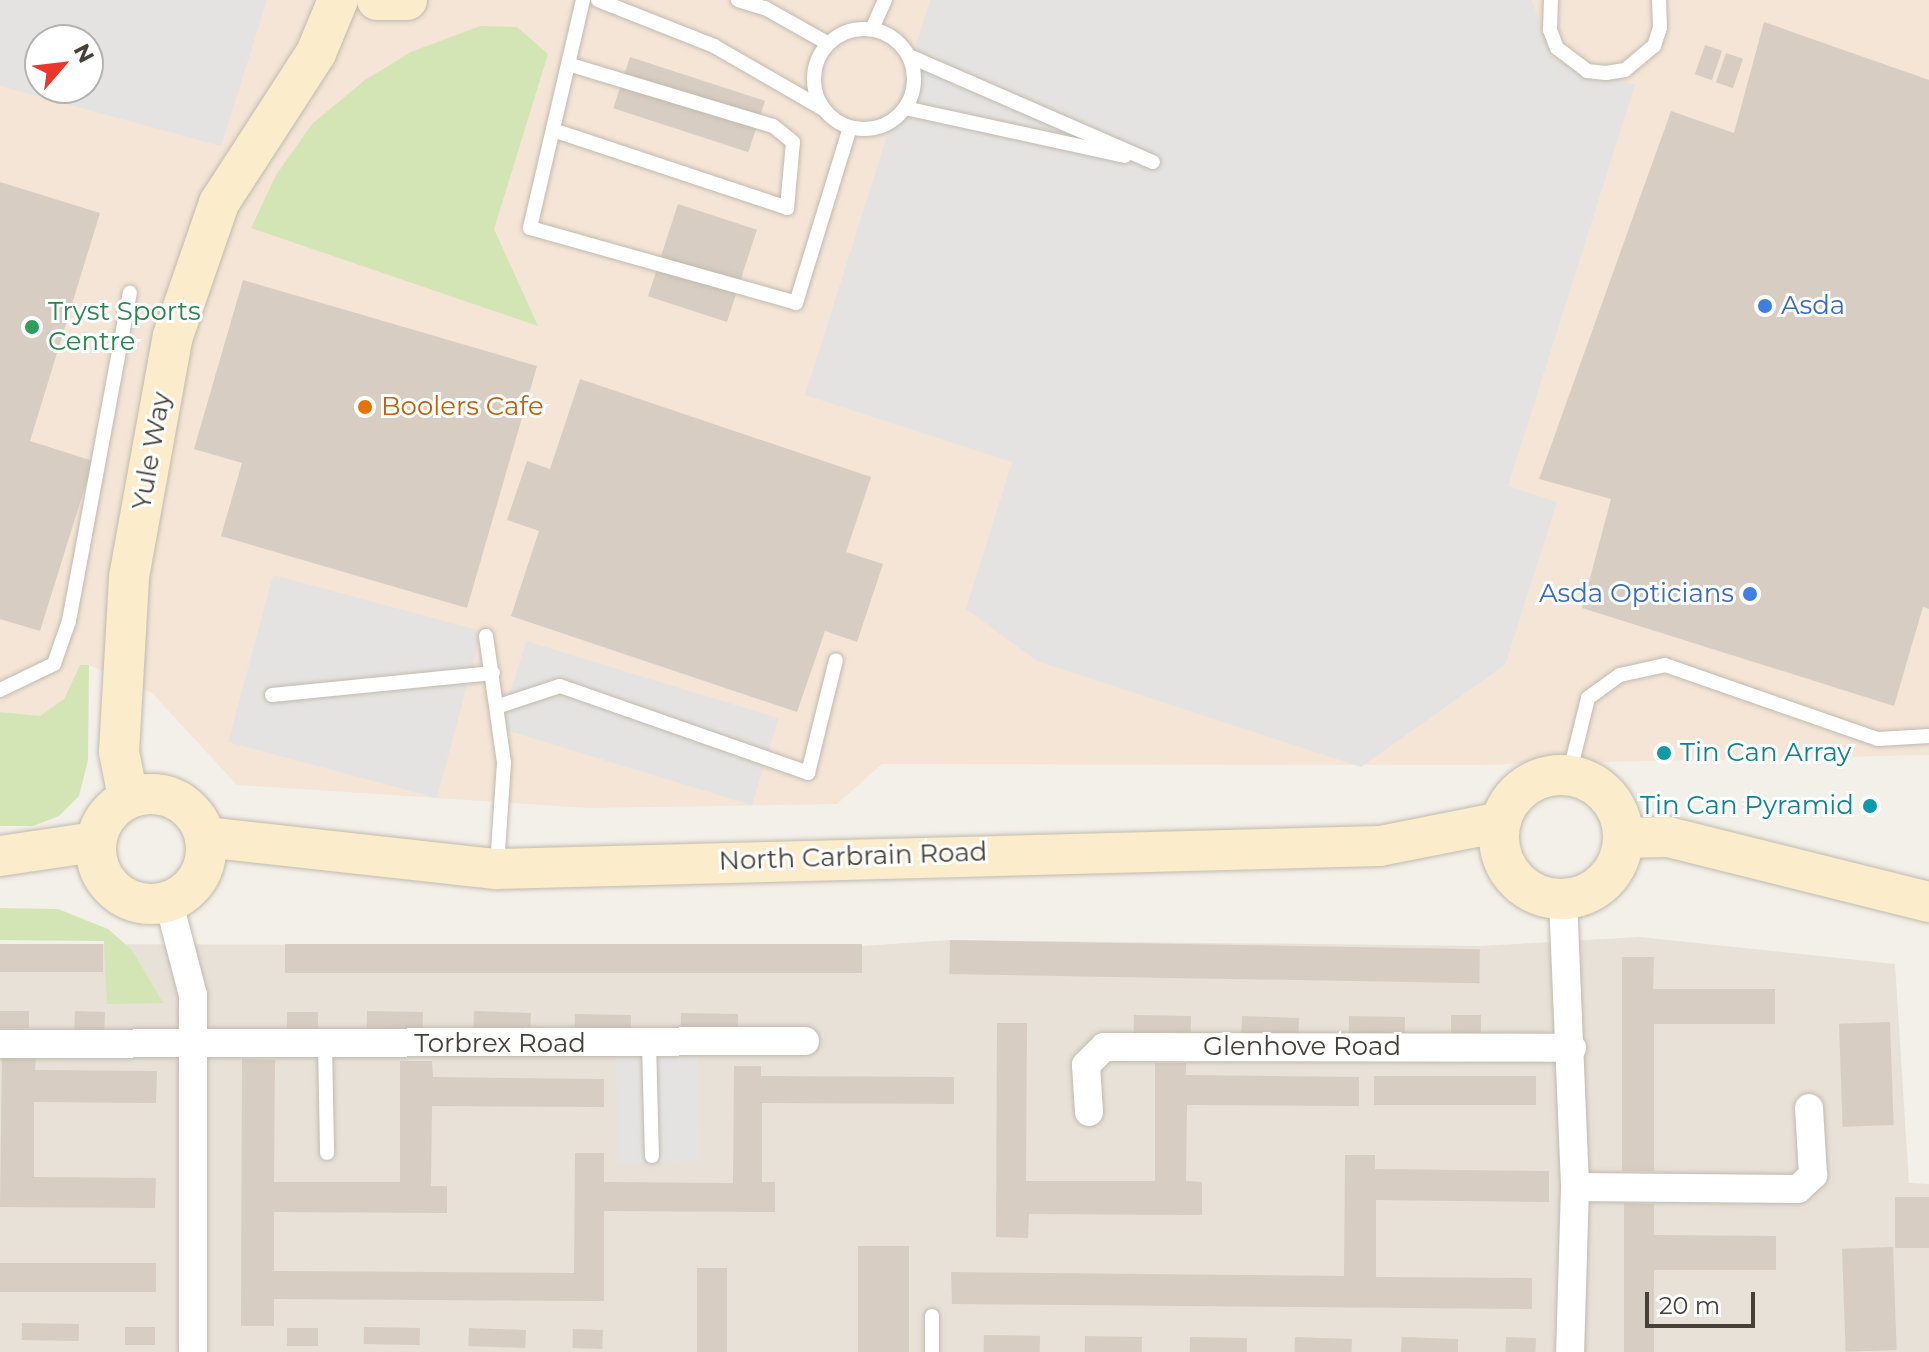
<!DOCTYPE html>
<html>
<head>
<meta charset="utf-8">
<style>
	body { margin:0 }
	#map { position:relative; width:1929px; height:1352px; overflow:hidden; background:#f3f0e9; font-family:Montserrat,sans-serif }
	div>[style] { position:absolute }
	[style*='--x'] { left:calc(var(--x)*1px); top:calc(var(--y)*1px); width:calc(var(--w)*1px); rotate:calc(var(--a)*1deg) }
	.residential>* { inset:0; background:#e7e1d8 }
	.commercial>* { inset:0; background:#f4e5d6 }
	.green>* { inset:0; background:#d3e5b5 }
	.parking>* { inset:0; background:#e5e3e1; transform-origin:0 0 }
	.building>* { inset:0; background:#d7cdc2; transform-origin:0 0 }
	.roads { filter:drop-shadow(0 0 2px #c1baaf) drop-shadow(0 0 2px #c1baaf) }
	.lane>* { height:14px; margin:-7px; padding:0 7px; transform-origin:7px; border-radius:7px; background:#fff }
	.lane>.ring { margin:-7px; padding:0; box-sizing:content-box; background:none; border:14px solid #fff; border-radius:50% }
	.street>* { height:28px; margin:-14px; padding:0 14px; transform-origin:14px; border-radius:14px; background:#fff }
	.secondary>* { height:40px; margin:-20px; padding:0 20px; transform-origin:20px; border-radius:20px; background:#fbeccc }
	.secondary>.ring { margin:-20px; padding:0; box-sizing:content-box; background:none; border:40px solid #fbeccc; border-radius:50% }
	.dots>* { width:22px; height:22px; translate:-50% -50%; box-sizing:border-box; border:4px solid #fff; border-radius:50% }
	span { translate:-50% -50%; white-space:nowrap; text-align:center; line-height:1.15; -webkit-text-stroke:6px #fff; paint-order:stroke }
	.shop-label { font-size:26px; color:#366cbe }
	.left { translate:0 -50%; text-align:left }
	.right { translate:-100% -50%; text-align:right }
	.leisure-label { font-size:26px; color:#27864d }
	.food-label { font-size:26px; color:#c56008 }
	.street-label { font-size:26px; color:#474038 }
	.culture-label { font-size:26px; color:#0d838f }
	.north { position:absolute; left:24px; top:24px; width:80px; height:80px; box-sizing:border-box; background:#fff; border:2px solid #b5b3af; border-radius:50%; rotate:62deg; font-size:22px; font-weight:700; line-height:32px; text-align:center; color:#474038 }
	.north::after { content:''; display:block; margin:auto; width:28px; height:36px; background:#eb3729; clip-path:polygon(50% 0,100% 100%,50% 72%,0 100%) }
	.scale { position:absolute; left:1645px; top:1292px; width:110px; height:36px; box-sizing:border-box; border:4px solid #474038; border-top:0; padding-left:10px; font-size:24px; line-height:28px; white-space:nowrap; color:#474038; -webkit-text-stroke:6px #fff; paint-order:stroke }
</style>
</head>
<body>
<div id="map">
	<div class="residential">
		<i style="clip-path:polygon(1640px 937px,1895px 964px,1909px 1183px,1929px 1184px,1929px 1352px,0 1352px,0 944px,862px 946px,950px 940px,1480px 946px)"></i>
	</div>
	<div class="commercial">
		<i style="clip-path:polygon(evenodd,0 0,1929px 0,1929px 755px,1472px 765px,882px 764px,837px 804px,590px 808px,237px 785px,152px 693px,89px 665px,80px 666px,64px 699px,40px 716px,8px 717px,0 712px,0 0,40px 40px,88px 40px,88px 88px,40px 88px,40px 40px)"></i>
	</div>
	<div class="green">
		<i style="clip-path:polygon(480px 26px,517px 27px,548px 54px,494px 229px,538px 326px,251px 228px,276px 175px,312px 124px,365px 80px,411px 52px)"></i>
		<i style="clip-path:polygon(80px 665px,89px 665px,88px 760px,79px 796px,59px 816px,33px 826px,0 826px,0 712px,40px 716px,64px 699px)"></i>
		<i style="clip-path:polygon(0 908px,58px 909px,108px 929px,132px 950px,163px 1003px,107px 1004px,104px 941px,0 940px)"></i>
	</div>
	<div class="parking">
		<i style="clip-path:polygon(evenodd,0 0,267px 0,221px 146px,0 86px,0 0,40px 40px,88px 40px,88px 88px,40px 88px,40px 40px)"></i>
		<i style="clip-path:polygon(930px 0,1532px 0,1553px 58px,1635px 85px,1508px 486px,1557px 502px,1505px 665px,1361px 767px,1037px 661px,966px 609px,1012px 462px,805px 395px)"></i>
		<i style="left:273px;top:575px;width:216px;height:173px;rotate:15deg"></i>
		<i style="left:526px;top:641px;width:264px;height:91px;rotate:17deg"></i>
		<i style="left:698px;top:1050px;width:111px;height:82px;rotate:89deg"></i>
	</div>
	<div class="building">
		<i style="clip-path:polygon(1764px 22px,1929px 80px,1929px 609px,1923px 607px,1894px 706px,1582px 608px,1611px 499px,1539px 479px,1671px 111px,1734px 133px)"></i>
		<i style="left:1705px;top:45px;width:18px;height:31px;rotate:19deg"></i>
		<i style="left:1726px;top:53px;width:18px;height:31px;rotate:19deg"></i>
		<i style="left:630px;top:57px;width:142px;height:54px;rotate:18deg"></i>
		<i style="clip-path:polygon(0 182px,100px 213px,30px 441px,93px 461px,40px 631px,0 619px)"></i>
		<i style="left:678px;top:204px;width:83px;height:97px;rotate:18deg"></i>
		<i style="clip-path:polygon(243px 280px,537px 366px,467px 608px,221px 536px,242px 463px,194px 449px)"></i>
		<i style="clip-path:polygon(580px 379px,871px 477px,846px 552px,883px 564px,857px 642px,825px 631px,797px 712px,511px 616px,539px 531px,507px 520px,527px 461px,550px 469px)"></i>
		<i style="left:950px;top:940px;width:530px;height:34px;rotate:1deg"></i>
		<i style="left:0;top:944px;width:103px;height:28px"></i>
		<i style="left:285px;top:944px;width:577px;height:29px"></i>
		<i style="clip-path:polygon(1622px 957px,1654px 957px,1653px 989px,1775px 989px,1775px 1024px,1654px 1024px,1654px 1171px,1622px 1171px)"></i>
		<i style="left:0;top:1011px;width:29px;height:17px"></i>
		<i style="left:75px;top:1011px;width:30px;height:19px;rotate:2deg"></i>
		<i style="left:367px;top:1011px;width:56px;height:17px;rotate:1deg"></i>
		<i style="left:474px;top:1011px;width:57px;height:18px;rotate:2deg"></i>
		<i style="left:287px;top:1012px;width:31px;height:18px"></i>
		<i style="left:681px;top:1013px;width:57px;height:17px;rotate:1deg"></i>
		<i style="left:575px;top:1014px;width:56px;height:17px;rotate:1deg"></i>
		<i style="left:1134px;top:1015px;width:57px;height:18px;rotate:1deg"></i>
		<i style="left:1451px;top:1015px;width:30px;height:18px"></i>
		<i style="left:1242px;top:1016px;width:57px;height:18px;rotate:2deg"></i>
		<i style="left:1349px;top:1016px;width:56px;height:17px;rotate:1deg"></i>
		<i style="left:1890px;top:1022px;width:103px;height:51px;rotate:88deg"></i>
		<i style="clip-path:polygon(997px 1023px,1027px 1023px,1026px 1181px,1155px 1181px,1155px 1063px,1186px 1063px,1186px 1075px,1359px 1077px,1359px 1106px,1187px 1105px,1186px 1181px,1202px 1182px,1202px 1215px,1029px 1214px,1028px 1238px,996px 1237px)"></i>
		<i style="clip-path:polygon(2px 1057px,36px 1057px,35px 1070px,157px 1071px,156px 1103px,34px 1102px,34px 1177px,156px 1178px,155px 1208px,0 1207px)"></i>
		<i style="clip-path:polygon(242px 1059px,275px 1060px,274px 1182px,400px 1182px,400px 1061px,432px 1061px,433px 1077px,604px 1079px,604px 1107px,432px 1106px,431px 1186px,447px 1186px,447px 1213px,274px 1212px,274px 1271px,279px 1271px,574px 1273px,575px 1153px,604px 1153px,604px 1182px,733px 1183px,734px 1066px,761px 1066px,761px 1076px,954px 1077px,954px 1104px,762px 1103px,762px 1182px,775px 1182px,775px 1212px,604px 1211px,604px 1301px,274px 1299px,274px 1326px,241px 1326px)"></i>
		<i style="left:1374px;top:1076px;width:162px;height:29px"></i>
		<i style="clip-path:polygon(1345px 1155px,1375px 1155px,1375px 1169px,1549px 1171px,1549px 1202px,1376px 1200px,1376px 1277px,1532px 1278px,1532px 1309px,952px 1304px,951px 1272px,1344px 1276px)"></i>
		<i style="left:1895px;top:1197px;width:34px;height:51px"></i>
		<i style="clip-path:polygon(1624px 1203px,1654px 1204px,1654px 1235px,1776px 1236px,1776px 1270px,1654px 1270px,1654px 1352px,1624px 1352px)"></i>
		<i style="left:858px;top:1246px;width:51px;height:106px"></i>
		<i style="left:1893px;top:1247px;width:103px;height:51px;rotate:88deg"></i>
		<i style="left:0;top:1263px;width:156px;height:29px"></i>
		<i style="left:697px;top:1268px;width:30px;height:84px"></i>
		<i style="left:22px;top:1323px;width:57px;height:17px;rotate:1deg"></i>
		<i style="left:125px;top:1327px;width:30px;height:18px"></i>
		<i style="left:364px;top:1327px;width:56px;height:17px;rotate:1deg"></i>
		<i style="left:287px;top:1328px;width:31px;height:18px"></i>
		<i style="left:469px;top:1328px;width:57px;height:18px;rotate:2deg"></i>
		<i style="left:573px;top:1329px;width:30px;height:19px;rotate:2deg"></i>
		<i style="left:984px;top:1335px;width:56px;height:17px;rotate:1deg"></i>
		<i style="left:1085px;top:1336px;width:57px;height:16px;rotate:1deg"></i>
		<i style="left:1190px;top:1337px;width:57px;height:15px;rotate:1deg"></i>
		<i style="left:1295px;top:1337px;width:57px;height:15px;rotate:2deg"></i>
		<i style="clip-path:polygon(1402px 1337px,1458px 1339px,1458px 1352px,1401px 1352px)"></i>
		<i style="left:1506px;top:1337px;width:30px;height:15px;rotate:2deg"></i>
	</div>
	<div class="roads">
		<div class="lane">
			<i style="--x:583;--y:0;--w:234;--a:103.1"></i>
			<i style="--x:530;--y:228;--w:276;--a:15.7"></i>
			<i style="--x:796;--y:303;--w:183;--a:-72.9"></i>
			<i style="--x:598;--y:0;--w:125;--a:21.6"></i>
			<i style="--x:714;--y:46;--w:125;--a:29.9"></i>
			<i style="--x:738;--y:0;--w:28;--a:17"></i>
			<i style="--x:765;--y:8;--w:71;--a:29.4"></i>
			<i style="--x:1551;--y:0;--w:30;--a:92"></i>
			<i style="--x:1550;--y:30;--w:19;--a:69"></i>
			<i style="--x:1557;--y:48;--w:38;--a:37"></i>
			<i style="--x:1587;--y:71;--w:19;--a:6"></i>
			<i style="--x:1606;--y:73;--w:19;--a:-9"></i>
			<i style="--x:1625;--y:70;--w:38;--a:-40"></i>
			<i style="--x:1654;--y:46;--w:19;--a:-72"></i>
			<i style="--x:1660;--y:28;--w:28;--a:-92"></i>
			<i class="ring" style="left:814px;top:29px;width:86px;height:86px"></i>
			<i style="--x:872;--y:29;--w:32;--a:-66"></i>
			<i style="--x:909;--y:56;--w:266;--a:23.5"></i>
			<i style="--x:905;--y:108;--w:225;--a:12.3"></i>
			<i style="--x:553;--y:130;--w:247;--a:18.4"></i>
			<i style="--x:787;--y:208;--w:66;--a:-84.8"></i>
			<i style="--x:793;--y:142;--w:26;--a:-141"></i>
			<i style="--x:773;--y:126;--w:214;--a:-163.2"></i>
			<i style="--x:486;--y:636;--w:128;--a:81.9"></i>
			<i style="--x:504;--y:763;--w:103;--a:93.9"></i>
			<i style="--x:0;--y:690;--w:60;--a:-25.7"></i>
			<i style="--x:54;--y:664;--w:46;--a:-70.8"></i>
			<i style="--x:69;--y:621;--w:334;--a:-79.5"></i>
			<i style="--x:272;--y:695;--w:222;--a:-5.7"></i>
			<i style="--x:499;--y:706;--w:64;--a:-18.2"></i>
			<i style="--x:560;--y:686;--w:263;--a:19.3"></i>
			<i style="--x:808;--y:773;--w:116;--a:-76.1"></i>
			<i style="--x:1569;--y:775;--w:79;--a:-76.1"></i>
			<i style="--x:1588;--y:698;--w:39;--a:-36"></i>
			<i style="--x:1620;--y:675;--w:46;--a:-12.5"></i>
			<i style="--x:1665;--y:665;--w:225;--a:19.2"></i>
			<i style="--x:1878;--y:739;--w:51;--a:-3.4"></i>
			<i style="--x:649;--y:1043;--w:113;--a:88.5"></i>
			<i style="--x:325;--y:1044;--w:109;--a:88.9"></i>
			<i style="--x:932;--y:1316;--w:36;--a:90"></i>
		</div>
		<div class="street">
			<i style="--x:1563;--y:899;--w:288;--a:87.6"></i>
			<i style="--x:1575;--y:1187;--w:165;--a:91.7"></i>
			<i style="--x:169;--y:903;--w:95;--a:75.4"></i>
			<i style="--x:193;--y:995;--w:357;--a:90"></i>
			<i style="--x:0;--y:1044;--w:805;--a:-0.21"></i>
			<i style="--x:1089;--y:1112;--w:47;--a:-93.7"></i>
			<i style="--x:1086;--y:1065;--w:25;--a:-45"></i>
			<i style="--x:1104;--y:1047;--w:468;--a:0.1"></i>
			<i style="--x:1575;--y:1187;--w:223;--a:0.5"></i>
			<i style="--x:1798;--y:1189;--w:21;--a:-43"></i>
			<i style="--x:1813;--y:1175;--w:67;--a:-93.4"></i>
		</div>
		<div class="secondary">
			<i style="--x:377;--y:0;--w:30;--a:0"></i>
			<i class="ring" style="left:1499px;top:775px;width:84px;height:84px"></i>
			<i class="ring" style="left:96px;top:794px;width:70px;height:70px"></i>
			<i style="--x:128;--y:797;--w:46;--a:-101.3"></i>
			<i style="--x:119;--y:752;--w:175;--a:-86.7"></i>
			<i style="--x:129;--y:577;--w:245;--a:-79.7"></i>
			<i style="--x:173;--y:336;--w:141;--a:-70.9"></i>
			<i style="--x:219;--y:203;--w:179;--a:-57.1"></i>
			<i style="--x:316;--y:53;--w:57;--a:-67.5"></i>
			<i style="--x:205;--y:837;--w:294;--a:6.3"></i>
			<i style="--x:497;--y:869;--w:883;--a:-1.49"></i>
			<i style="--x:1380;--y:846;--w:123;--a:-11.2"></i>
			<i style="--x:1624;--y:838;--w:44;--a:-1.3"></i>
			<i style="--x:1668;--y:837;--w:269;--a:14"></i>
			<i style="--x:0;--y:856;--w:96;--a:-8.4"></i>
		</div>
	</div>
	<div class="dots">
		<i style="left:1765px;top:306px;background:#3f7fe0"></i>
		<i style="left:32px;top:327px;background:#2e9e5b"></i>
		<i style="left:365px;top:407px;background:#e8710a"></i>
		<i style="left:1750px;top:594px;background:#3f7fe0"></i>
		<i style="left:1664px;top:753px;background:#0f9aa8"></i>
		<i style="left:1870px;top:806px;background:#0f9aa8"></i>
	</div>
	<div class="shop-label">
		<span class="left" style="left:1781px;top:306px">Asda</span>
		<span class="right" style="left:1734px;top:594px">Asda Opticians</span>
	</div>
	<div class="leisure-label">
		<span class="left" style="left:48px;top:327px">Tryst Sports<br>Centre</span>
	</div>
	<div class="food-label">
		<span class="left" style="left:381px;top:407px">Boolers Cafe</span>
	</div>
	<div class="street-label">
		<span style="left:152px;top:451px;rotate:-80deg">Yule Way</span>
		<span style="left:853px;top:857px;rotate:-2deg">North Carbrain Road</span>
		<span style="left:500px;top:1044px">Torbrex Road</span>
		<span style="left:1302px;top:1047px">Glenhove Road</span>
	</div>
	<div class="culture-label">
		<span class="left" style="left:1680px;top:753px">Tin Can Array</span>
		<span class="right" style="left:1854px;top:806px">Tin Can Pyramid</span>
	</div>
	<div class="north">N</div>
	<div class="scale">20 m</div>
</div>
</body>
</html>
